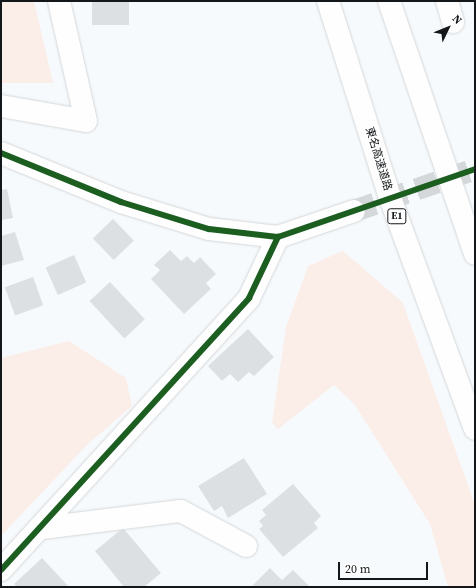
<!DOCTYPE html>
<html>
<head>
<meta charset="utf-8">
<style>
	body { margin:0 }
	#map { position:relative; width:476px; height:588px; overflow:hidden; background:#f7fafc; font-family:"Source Serif 4","Noto Sans JP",serif }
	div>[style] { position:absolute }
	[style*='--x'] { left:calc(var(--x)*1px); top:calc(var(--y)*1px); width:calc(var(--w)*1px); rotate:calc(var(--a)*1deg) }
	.green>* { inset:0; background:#fbede8 }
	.building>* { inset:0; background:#dde0e2; transform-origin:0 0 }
	.minor-tunnel>* { height:22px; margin-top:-11px; transform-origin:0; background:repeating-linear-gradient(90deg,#d5d8da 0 22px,transparent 0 33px) }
	.roads { filter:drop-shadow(0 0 1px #d4d7d9) drop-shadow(0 0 1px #d4d7d9) }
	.minor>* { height:22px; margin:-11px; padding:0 11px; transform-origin:11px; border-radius:11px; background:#fefeff }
	.highway>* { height:22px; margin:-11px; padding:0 11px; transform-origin:11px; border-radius:11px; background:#fefeff }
	.cycleway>* { height:6px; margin:-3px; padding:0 3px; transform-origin:3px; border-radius:3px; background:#1b5e20 }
	span { translate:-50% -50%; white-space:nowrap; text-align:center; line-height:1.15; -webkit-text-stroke:3px #fff; paint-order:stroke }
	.shield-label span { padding:1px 3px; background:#fff; border:1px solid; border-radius:3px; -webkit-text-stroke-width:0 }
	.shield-label { font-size:10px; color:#141719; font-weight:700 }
	.street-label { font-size:11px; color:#141719 }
	.frame { position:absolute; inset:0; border:2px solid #141719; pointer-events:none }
	.north { position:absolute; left:428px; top:8px; width:40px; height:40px; -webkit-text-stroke:3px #fff; paint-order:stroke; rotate:47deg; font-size:11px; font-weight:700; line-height:16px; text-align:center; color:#141719 }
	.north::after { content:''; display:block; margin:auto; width:14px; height:18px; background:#141719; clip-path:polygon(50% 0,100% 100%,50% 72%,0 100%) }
	.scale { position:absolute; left:338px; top:562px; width:90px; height:18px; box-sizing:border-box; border:2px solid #141719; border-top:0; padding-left:5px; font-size:12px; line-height:14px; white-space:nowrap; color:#141719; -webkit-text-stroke:3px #fff; paint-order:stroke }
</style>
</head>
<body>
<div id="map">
	<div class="green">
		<i style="clip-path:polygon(1px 1px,34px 1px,53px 83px,1px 83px)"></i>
		<i style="clip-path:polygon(343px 251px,403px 303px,475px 505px,475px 587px,448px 587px,430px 524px,355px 405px,334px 385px,278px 429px,272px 423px,286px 327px,308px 266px)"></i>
		<i style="clip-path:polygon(69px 341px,126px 378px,132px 406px,87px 445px,1px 536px,1px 358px)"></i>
	</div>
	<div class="building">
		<i style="left:92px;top:1px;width:37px;height:24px"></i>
		<i style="clip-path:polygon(7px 189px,13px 218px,1px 220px,1px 190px)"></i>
		<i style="left:113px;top:219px;width:30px;height:28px;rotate:46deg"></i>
		<i style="clip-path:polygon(15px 232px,24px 260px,1px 266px,1px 236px)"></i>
		<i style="clip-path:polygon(170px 250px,181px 261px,187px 256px,194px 263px,200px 257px,216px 274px,206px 283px,211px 289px,184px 314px,151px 279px,160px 270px,154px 265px)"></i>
		<i style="left:74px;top:255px;width:30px;height:31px;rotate:66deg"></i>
		<i style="left:33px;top:277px;width:30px;height:30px;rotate:70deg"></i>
		<i style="left:110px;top:282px;width:51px;height:28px;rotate:47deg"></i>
		<i style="clip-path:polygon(248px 329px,274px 357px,254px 376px,249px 372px,238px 382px,230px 374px,222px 381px,208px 366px)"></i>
		<i style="clip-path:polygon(244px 458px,267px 494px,228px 518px,222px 506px,214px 511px,198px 486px)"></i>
		<i style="clip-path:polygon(293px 484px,321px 516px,314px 523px,318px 528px,283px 557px,259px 529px,263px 526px,259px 521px,266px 515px,262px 510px)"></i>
		<i style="clip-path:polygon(123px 528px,161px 573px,144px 587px,124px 587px,95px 551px)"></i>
		<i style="clip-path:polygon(42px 558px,69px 587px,17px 587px,14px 584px)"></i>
		<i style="clip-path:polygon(270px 568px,282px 580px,293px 570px,310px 587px,251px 587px)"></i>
	</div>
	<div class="minor-tunnel">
		<i style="--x:354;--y:211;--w:128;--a:-19.1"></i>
	</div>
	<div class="roads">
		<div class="minor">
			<i style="--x:447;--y:1;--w:22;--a:74"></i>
			<i style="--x:1;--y:106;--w:86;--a:10"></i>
			<i style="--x:86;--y:121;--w:123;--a:-102.7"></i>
			<i style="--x:1;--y:153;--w:130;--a:22.2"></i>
			<i style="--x:121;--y:202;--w:92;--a:17.1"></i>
			<i style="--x:209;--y:229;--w:69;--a:6.6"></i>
			<i style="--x:278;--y:237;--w:80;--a:-18.9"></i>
			<i style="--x:42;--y:528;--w:140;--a:-7"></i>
			<i style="--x:181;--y:511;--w:74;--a:28.3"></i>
			<i style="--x:1;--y:570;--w:368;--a:-47.6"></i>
			<i style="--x:249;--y:298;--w:68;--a:-64.6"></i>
		</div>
		<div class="highway">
			<i style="--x:328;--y:1;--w:203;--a:72.5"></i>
			<i style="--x:389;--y:195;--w:249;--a:69.8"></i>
			<i style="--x:389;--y:1;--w:267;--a:71.2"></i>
		</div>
	</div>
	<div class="cycleway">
		<i style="--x:1;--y:153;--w:130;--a:22.2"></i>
		<i style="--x:121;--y:202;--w:92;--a:17.1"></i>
		<i style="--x:209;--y:229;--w:69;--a:6.6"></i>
		<i style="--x:278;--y:237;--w:208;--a:-19"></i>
		<i style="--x:1;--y:570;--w:368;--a:-47.6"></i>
		<i style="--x:249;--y:298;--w:68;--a:-64.6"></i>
	</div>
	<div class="shield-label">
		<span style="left:397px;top:216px">E1</span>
	</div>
	<div class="street-label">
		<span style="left:378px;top:159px;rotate:73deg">東名高速道路</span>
	</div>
	<div class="frame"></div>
	<div class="north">N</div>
	<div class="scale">20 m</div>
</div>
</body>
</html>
